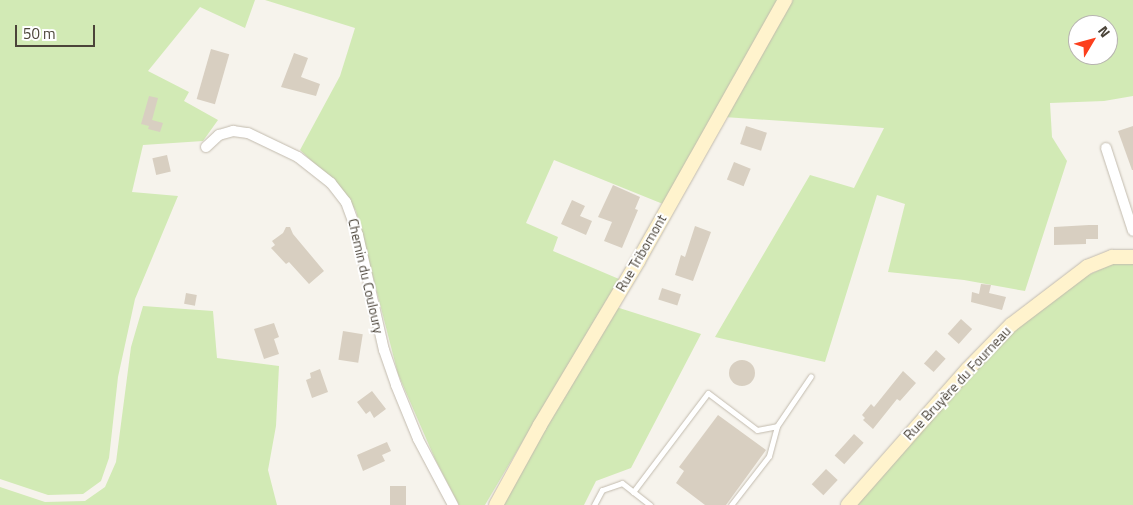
<!DOCTYPE html>
<html>
<head>
<meta charset="utf-8">
<style>
	body { margin:0 }
	#map { position:relative; width:1133px; height:505px; overflow:hidden; background:#f6f3ec; font-family:"Titillium Web",sans-serif }
	div>[style] { position:absolute }
	[style*='--x'] { left:calc(var(--x)*1px); top:calc(var(--y)*1px); width:calc(var(--w)*1px); rotate:calc(var(--a)*1deg) }
	.green>* { inset:0; background:#d2eab5 }
	.building>* { inset:0; background:#d8cfc1; transform-origin:0 0 }
	.round { border-radius:50% }
	.roads { filter:drop-shadow(0 0 1px #c2bbae) drop-shadow(0 0 1px #c2bbae) }
	.lane>* { height:5px; margin:-2.5px; padding:0 2.5px; transform-origin:2.5px; border-radius:2.5px; background:#fff }
	.street>* { height:10px; margin:-5px; padding:0 5px; transform-origin:5px; border-radius:5px; background:#fff }
	.secondary>* { height:14px; margin:-7px; padding:0 7px; transform-origin:7px; border-radius:7px; background:#fff3cd }
	span { translate:-50% -50%; white-space:nowrap; text-align:center; line-height:1.15; -webkit-text-stroke:4px #fff; paint-order:stroke }
	.street-label { font-size:14px; color:#4b4439 }
	.north { position:absolute; left:1068px; top:15px; width:50px; height:50px; box-sizing:border-box; background:#fff; border:1px solid #b7b4b0; border-radius:50%; rotate:53deg; font-size:14px; font-weight:700; line-height:20px; text-align:center; color:#4b4439 }
	.north::after { content:''; display:block; margin:auto; width:18px; height:22px; background:#fc3f1d; clip-path:polygon(50% 0,100% 100%,50% 72%,0 100%) }
	.scale { position:absolute; left:15px; top:25px; width:80px; height:22px; box-sizing:border-box; border:2px solid #4b4439; border-top:0; padding-left:6px; font-size:15px; line-height:18px; white-space:nowrap; color:#4b4439; -webkit-text-stroke:4px #fff; paint-order:stroke }
</style>
</head>
<body>
<div id="map">
	<div class="green">
		<i style="clip-path:polygon(0 0,255px 0,245px 28px,200px 7px,148px 71px,189px 92px,184px 101px,218px 120px,203px 141px,143px 145px,132px 192px,178px 196px,135px 299px,118px 377px,109px 458px,101px 481px,83px 494px,48px 495px,0 479px)"></i>
		<i style="clip-path:polygon(265px 0,779px 0,663px 204px,554px 160px,526px 223px,558px 237px,553px 251px,619px 279px,485px 505px,459px 505px,435px 459px,398px 374px,356px 211px,342px 190px,300px 150px,340px 76px,355px 28px)"></i>
		<i style="clip-path:polygon(evenodd,791px 0,1133px 0,1133px 96px,1104px 101px,1050px 103px,1052px 137px,1067px 161px,1025px 291px,964px 280px,888px 272px,905px 204px,877px 195px,825px 362px,715px 337px,810px 175px,854px 188px,884px 128px,724px 117px,789px 7px,791px 0,1078px 25px,1108px 25px,1108px 55px,1078px 55px,1078px 25px)"></i>
		<i style="clip-path:polygon(1133px 262px,1133px 505px,856px 505px,960px 387px,1012px 332px,1084px 277px,1112px 264px)"></i>
		<i style="clip-path:polygon(143px 306px,213px 311px,217px 358px,279px 366px,276px 426px,268px 470px,277px 505px,0 505px,0 487px,45px 502px,85px 501px,105px 487px,116px 462px,131px 347px)"></i>
		<i style="clip-path:polygon(613px 306px,701px 334px,631px 468px,596px 481px,584px 505px,502px 505px)"></i>
	</div>
	<div class="building">
		<i style="left:211px;top:49px;width:19px;height:52px;rotate:16deg"></i>
		<i style="clip-path:polygon(294px 53px,308px 58px,301px 77px,320px 84px,316px 96px,281px 87px)"></i>
		<i style="clip-path:polygon(149px 96px,158px 98px,152px 120px,163px 123px,160px 132px,148px 129px,149px 126px,141px 124px)"></i>
		<i style="left:746px;top:126px;width:22px;height:19px;rotate:18deg"></i>
		<i style="clip-path:polygon(1133px 126px,1133px 170px,1132px 170px,1118px 131px)"></i>
		<i style="left:167px;top:155px;width:17px;height:15px;rotate:77deg"></i>
		<i style="left:734px;top:162px;width:18px;height:19px;rotate:22deg"></i>
		<i style="clip-path:polygon(613px 185px,640px 197px,635px 209px,638px 210px,622px 248px,604px 241px,612px 222px,598px 217px)"></i>
		<i style="clip-path:polygon(572px 200px,585px 206px,580px 216px,592px 221px,586px 235px,561px 224px)"></i>
		<i style="clip-path:polygon(1089px 225px,1098px 225px,1098px 239px,1086px 239px,1086px 244px,1054px 245px,1054px 227px)"></i>
		<i style="clip-path:polygon(695px 226px,711px 232px,693px 281px,675px 275px,681px 255px,685px 257px)"></i>
		<i style="clip-path:polygon(286px 227px,290px 227px,293px 234px,324px 271px,309px 284px,289px 262px,286px 264px,271px 248px,275px 245px,272px 241px,283px 233px)"></i>
		<i style="clip-path:polygon(981px 284px,991px 285px,989px 293px,1006px 297px,1002px 310px,971px 302px,972px 292px,979px 294px)"></i>
		<i style="left:662px;top:288px;width:20px;height:12px;rotate:18deg"></i>
		<i style="left:186px;top:293px;width:11px;height:11px;rotate:10deg"></i>
		<i style="left:961px;top:319px;width:15px;height:20px;rotate:42deg"></i>
		<i style="clip-path:polygon(274px 323px,279px 337px,274px 339px,279px 354px,264px 359px,254px 329px)"></i>
		<i style="left:343px;top:331px;width:20px;height:29px;rotate:9deg"></i>
		<i style="left:936px;top:350px;width:13px;height:18px;rotate:42deg"></i>
		<i class="round" style="left:729px;top:360px;width:26px;height:26px"></i>
		<i style="clip-path:polygon(320px 369px,328px 392px,312px 398px,306px 380px,311px 378px,310px 373px)"></i>
		<i style="clip-path:polygon(903px 371px,916px 383px,900px 401px,897px 399px,873px 429px,863px 420px,865px 418px,862px 415px,871px 404px,874px 407px)"></i>
		<i style="clip-path:polygon(372px 391px,386px 409px,374px 418px,370px 411px,366px 414px,357px 402px)"></i>
		<i style="clip-path:polygon(718px 415px,766px 450px,726px 505px,705px 505px,676px 483px,684px 471px,679px 467px)"></i>
		<i style="left:854px;top:434px;width:13px;height:29px;rotate:42deg"></i>
		<i style="clip-path:polygon(387px 442px,391px 451px,382px 455px,385px 461px,363px 471px,357px 455px)"></i>
		<i style="left:826px;top:469px;width:16px;height:21px;rotate:43deg"></i>
		<i style="left:390px;top:486px;width:16px;height:19px"></i>
	</div>
	<div class="roads">
		<div class="lane">
			<i style="--x:633;--y:492;--w:124;--a:-52.9"></i>
			<i style="--x:708;--y:393;--w:61;--a:37.1"></i>
			<i style="--x:757;--y:430;--w:20;--a:-11"></i>
			<i style="--x:594;--y:505;--w:17;--a:-62"></i>
			<i style="--x:602;--y:490;--w:21;--a:-19"></i>
			<i style="--x:622;--y:483;--w:36;--a:38"></i>
			<i style="--x:731;--y:505;--w:62;--a:-52.2"></i>
			<i style="--x:769;--y:456;--w:31;--a:-75"></i>
			<i style="--x:777;--y:426;--w:60;--a:-55.8"></i>
		</div>
		<div class="street">
			<i style="--x:206;--y:147;--w:18;--a:-43"></i>
			<i style="--x:219;--y:135;--w:15;--a:-16"></i>
			<i style="--x:233;--y:131;--w:15;--a:8"></i>
			<i style="--x:248;--y:133;--w:55;--a:25.6"></i>
			<i style="--x:298;--y:157;--w:42;--a:38.2"></i>
			<i style="--x:331;--y:183;--w:24;--a:52"></i>
			<i style="--x:346;--y:202;--w:35;--a:70"></i>
			<i style="--x:358;--y:235;--w:118;--a:77.3"></i>
			<i style="--x:384;--y:350;--w:37;--a:71"></i>
			<i style="--x:396;--y:385;--w:58;--a:67.8"></i>
			<i style="--x:418;--y:439;--w:75;--a:62.1"></i>
			<i style="--x:1106;--y:148;--w:87;--a:72"></i>
		</div>
		<div class="secondary">
			<i style="--x:496;--y:505;--w:91;--a:-61.2"></i>
			<i style="--x:540;--y:425;--w:191;--a:-59.1"></i>
			<i style="--x:638;--y:261;--w:300;--a:-60.6"></i>
			<i style="--x:848;--y:505;--w:181;--a:-48.6"></i>
			<i style="--x:968;--y:369;--w:62;--a:-45.7"></i>
			<i style="--x:1011;--y:325;--w:96;--a:-37.3"></i>
			<i style="--x:1087;--y:267;--w:27;--a:-22"></i>
			<i style="--x:1112;--y:257;--w:21;--a:0"></i>
		</div>
	</div>
	<div class="street-label">
		<span style="left:641px;top:253px;rotate:-60deg">Rue Tribomont</span>
		<span style="left:366px;top:276px;rotate:77deg">Chemin du Couloury</span>
		<span style="left:957px;top:383px;rotate:-47deg">Rue Bruyère du Fourneau</span>
	</div>
	<div class="north">N</div>
	<div class="scale">50 m</div>
</div>
</body>
</html>
